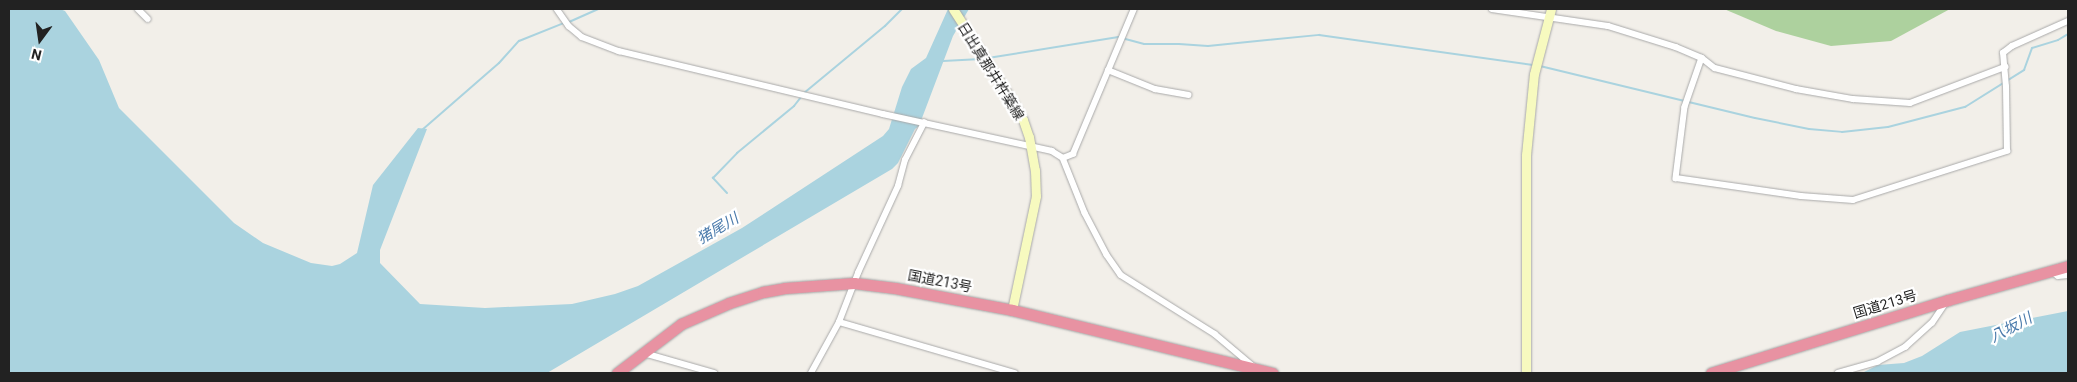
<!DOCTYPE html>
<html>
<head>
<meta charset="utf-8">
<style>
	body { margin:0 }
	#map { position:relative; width:2077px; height:382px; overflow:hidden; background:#f2efe9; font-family:Roboto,"Noto Sans JP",sans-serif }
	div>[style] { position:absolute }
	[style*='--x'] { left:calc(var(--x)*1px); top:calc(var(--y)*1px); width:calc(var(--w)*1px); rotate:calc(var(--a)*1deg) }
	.forest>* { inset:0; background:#add19e }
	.water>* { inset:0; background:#aad3df }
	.stream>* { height:2px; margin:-1px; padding:0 1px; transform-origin:1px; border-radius:1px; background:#aad3df }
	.roads { filter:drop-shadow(0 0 1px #a9a9a9) drop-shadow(0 0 1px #a9a9a9) }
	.street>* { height:5.5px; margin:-2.75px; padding:0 2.75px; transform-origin:2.75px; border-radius:2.75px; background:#fff }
	.secondary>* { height:9px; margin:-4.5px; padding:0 4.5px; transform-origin:4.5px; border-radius:4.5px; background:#f7fabf }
	.highway>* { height:11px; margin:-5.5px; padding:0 5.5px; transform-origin:5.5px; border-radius:5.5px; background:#e892a2 }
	span { translate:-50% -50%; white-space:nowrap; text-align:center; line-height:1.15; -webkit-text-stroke:4.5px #fff; paint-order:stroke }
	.street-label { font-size:14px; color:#222 }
	.water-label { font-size:15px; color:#4a7aab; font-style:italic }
	.frame { position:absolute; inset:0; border:10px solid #222; pointer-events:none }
	.north { position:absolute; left:15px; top:15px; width:50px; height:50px; -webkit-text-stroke:4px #fff; paint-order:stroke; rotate:194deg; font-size:14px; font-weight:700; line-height:20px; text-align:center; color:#222 }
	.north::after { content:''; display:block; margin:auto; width:18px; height:22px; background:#222; clip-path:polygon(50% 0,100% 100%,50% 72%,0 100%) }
</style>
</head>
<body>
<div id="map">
	<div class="forest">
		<i style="clip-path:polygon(1724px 9px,1950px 9px,1891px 41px,1831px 46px,1776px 31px)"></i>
	</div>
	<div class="water">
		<i style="clip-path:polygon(9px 9px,60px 9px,65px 11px,99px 60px,119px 108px,234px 223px,263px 243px,311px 263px,332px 266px,340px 264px,357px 253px,373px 185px,418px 128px,427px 129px,380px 250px,380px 263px,420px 304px,485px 308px,572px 304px,615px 294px,638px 286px,742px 228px,883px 136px,889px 129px,902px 87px,911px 69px,926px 58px,948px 9px,969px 9px,953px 36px,919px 126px,915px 129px,898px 163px,892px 169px,547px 373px,9px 373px)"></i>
		<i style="clip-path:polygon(2068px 311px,2068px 373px,1862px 373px,1878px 365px,1904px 363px,1922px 356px,1960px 332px)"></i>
	</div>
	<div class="stream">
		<i style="--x:569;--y:22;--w:32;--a:-24"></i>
		<i style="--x:988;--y:58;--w:132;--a:-9.2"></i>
		<i style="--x:1118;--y:37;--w:27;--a:15"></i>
		<i style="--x:1144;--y:44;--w:35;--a:0"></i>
		<i style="--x:1179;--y:44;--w:29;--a:4"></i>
		<i style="--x:1208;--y:46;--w:112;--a:-5.7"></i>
		<i style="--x:1319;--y:35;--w:216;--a:8"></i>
		<i style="--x:943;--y:61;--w:38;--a:-3"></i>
		<i style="--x:1540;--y:66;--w:221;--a:13.6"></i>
		<i style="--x:1755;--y:118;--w:55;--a:11.5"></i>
		<i style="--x:1809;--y:129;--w:33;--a:5"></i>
		<i style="--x:1842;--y:132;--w:46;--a:-6.2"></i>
		<i style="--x:1888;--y:127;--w:80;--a:-14.6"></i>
		<i style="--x:1965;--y:107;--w:70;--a:-32.1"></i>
		<i style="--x:2024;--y:70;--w:23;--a:-70"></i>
		<i style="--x:2032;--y:48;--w:27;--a:-17"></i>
		<i style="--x:2058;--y:40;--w:12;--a:-31"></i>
		<i style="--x:804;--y:93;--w:105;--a:-39.6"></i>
		<i style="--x:885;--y:26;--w:24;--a:-45"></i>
		<i style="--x:422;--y:130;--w:102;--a:-41"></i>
		<i style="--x:499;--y:63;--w:30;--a:-48"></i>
		<i style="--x:519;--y:41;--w:48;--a:-21.8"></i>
		<i style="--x:727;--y:193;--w:21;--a:-133"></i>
		<i style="--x:713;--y:178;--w:35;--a:-46"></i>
		<i style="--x:737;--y:153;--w:74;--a:-39.5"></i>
		<i style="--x:794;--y:106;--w:11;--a:-52"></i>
	</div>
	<div class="roads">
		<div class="street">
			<i style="--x:138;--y:9;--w:14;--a:45"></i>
			<i style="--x:557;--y:9;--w:21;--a:55"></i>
			<i style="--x:569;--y:26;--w:17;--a:40"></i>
			<i style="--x:582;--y:37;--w:40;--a:21"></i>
			<i style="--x:619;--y:51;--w:271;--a:13.4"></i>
			<i style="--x:883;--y:114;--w:173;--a:12.3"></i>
			<i style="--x:1052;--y:151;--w:13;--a:32"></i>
			<i style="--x:1063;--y:158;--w:59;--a:68.2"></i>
			<i style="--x:1085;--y:213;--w:47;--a:62.4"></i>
			<i style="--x:1107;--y:255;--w:24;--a:55"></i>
			<i style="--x:1121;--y:275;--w:111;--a:32.1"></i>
			<i style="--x:1215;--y:334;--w:50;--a:40.1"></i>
			<i style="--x:1492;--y:9;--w:117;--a:8.3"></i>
			<i style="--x:1608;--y:26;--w:71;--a:17.2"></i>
			<i style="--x:1676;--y:47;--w:28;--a:23"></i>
			<i style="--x:1702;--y:58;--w:16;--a:38"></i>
			<i style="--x:1715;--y:68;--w:84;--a:14.5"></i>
			<i style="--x:1796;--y:89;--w:58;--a:10"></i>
			<i style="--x:1853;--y:99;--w:57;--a:4"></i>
			<i style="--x:1910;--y:103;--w:102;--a:-20.8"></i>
			<i style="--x:1702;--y:58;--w:52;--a:109.1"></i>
			<i style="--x:1685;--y:107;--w:72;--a:97.2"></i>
			<i style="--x:1676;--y:178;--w:126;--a:8.2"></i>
			<i style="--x:1801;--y:196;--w:52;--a:4.4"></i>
			<i style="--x:1853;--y:200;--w:162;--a:-17.7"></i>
			<i style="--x:2007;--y:151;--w:64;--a:-90.9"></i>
			<i style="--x:2006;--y:87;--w:34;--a:-95"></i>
			<i style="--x:2003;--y:53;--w:11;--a:-38"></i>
			<i style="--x:2012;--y:46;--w:61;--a:-24.1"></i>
			<i style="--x:1108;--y:70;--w:51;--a:22"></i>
			<i style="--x:1155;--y:89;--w:34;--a:10"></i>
			<i style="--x:1063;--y:158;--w:11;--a:-22"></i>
			<i style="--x:1073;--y:154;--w:157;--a:-67.2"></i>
			<i style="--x:2053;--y:272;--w:6;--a:39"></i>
			<i style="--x:2058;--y:276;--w:10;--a:-6"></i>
			<i style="--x:839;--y:322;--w:183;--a:16.2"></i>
			<i style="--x:644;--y:353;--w:73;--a:15.9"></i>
			<i style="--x:811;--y:373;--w:58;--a:-61.2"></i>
			<i style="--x:839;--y:322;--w:53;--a:-68.8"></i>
			<i style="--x:858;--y:273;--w:96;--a:-65.3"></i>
			<i style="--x:898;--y:186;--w:27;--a:-75"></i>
			<i style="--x:905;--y:160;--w:42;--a:-62.8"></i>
			<i style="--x:1838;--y:373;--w:41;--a:-15.8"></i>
			<i style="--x:1877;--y:362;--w:32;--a:-28"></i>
			<i style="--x:1905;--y:347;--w:36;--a:-42"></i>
			<i style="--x:1932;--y:323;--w:27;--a:-56"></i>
		</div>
		<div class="secondary">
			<i style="--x:953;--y:9;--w:107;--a:57.2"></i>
			<i style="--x:1011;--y:99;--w:24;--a:60"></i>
			<i style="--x:1023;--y:120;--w:18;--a:71"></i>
			<i style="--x:1029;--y:137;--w:34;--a:80"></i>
			<i style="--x:1035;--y:170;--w:26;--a:88"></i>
			<i style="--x:1036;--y:196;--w:116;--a:101.9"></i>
			<i style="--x:1526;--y:373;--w:218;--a:-90"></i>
			<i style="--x:1526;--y:155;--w:81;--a:-84.4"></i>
			<i style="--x:1534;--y:74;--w:67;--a:-75.3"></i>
		</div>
		<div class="highway">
			<i style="--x:617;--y:373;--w:81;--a:-37.4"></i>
			<i style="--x:681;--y:324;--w:52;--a:-23.6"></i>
			<i style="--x:729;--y:303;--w:36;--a:-18"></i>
			<i style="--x:763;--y:292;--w:22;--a:-10"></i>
			<i style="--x:785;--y:288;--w:69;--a:-4.1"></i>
			<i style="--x:854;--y:283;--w:41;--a:7"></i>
			<i style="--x:895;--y:288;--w:119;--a:10.6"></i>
			<i style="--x:1012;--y:310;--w:268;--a:13.6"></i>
			<i style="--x:1711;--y:373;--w:248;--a:-17.1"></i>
			<i style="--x:1948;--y:300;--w:125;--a:-15.8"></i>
		</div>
	</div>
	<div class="street-label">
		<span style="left:991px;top:71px;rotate:58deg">日出真那井杵築線</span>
		<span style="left:940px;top:281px;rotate:11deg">国道213号</span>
		<span style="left:1885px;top:304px;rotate:-17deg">国道213号</span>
	</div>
	<div class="water-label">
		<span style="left:718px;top:229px;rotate:-31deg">猪尾川</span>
		<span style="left:2011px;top:328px;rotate:-28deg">八坂川</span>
	</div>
	<div class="frame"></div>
	<div class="north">N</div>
</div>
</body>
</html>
